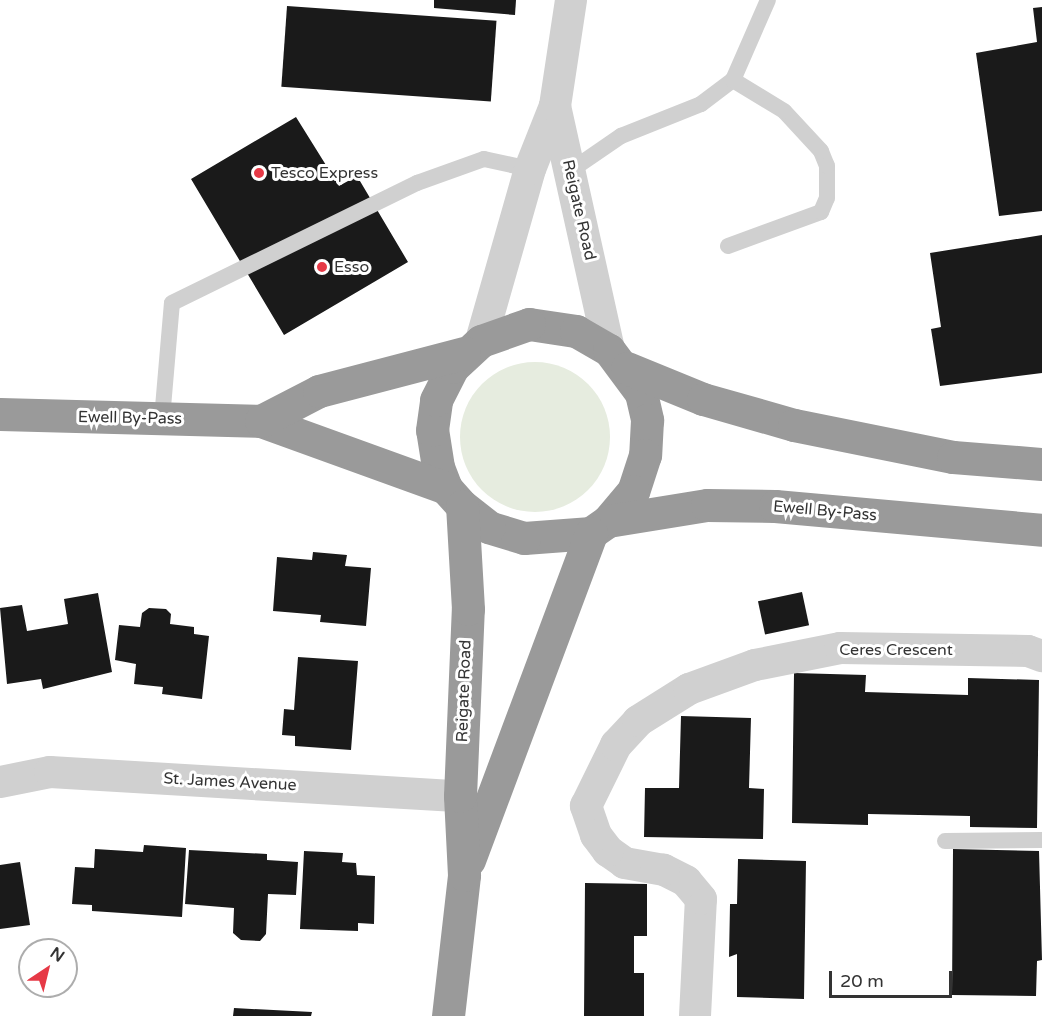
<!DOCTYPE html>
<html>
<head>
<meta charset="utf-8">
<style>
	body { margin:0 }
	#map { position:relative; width:1042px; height:1016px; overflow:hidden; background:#fff; font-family:"Varela Round",sans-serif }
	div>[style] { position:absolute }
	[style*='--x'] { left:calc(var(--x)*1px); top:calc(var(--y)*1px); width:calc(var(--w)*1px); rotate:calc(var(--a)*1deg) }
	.green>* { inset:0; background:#e6ecdf }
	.round { border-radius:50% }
	.building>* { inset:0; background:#1a1a1a; transform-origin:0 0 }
	.lane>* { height:16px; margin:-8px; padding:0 8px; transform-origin:8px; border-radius:8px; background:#d0d0d0 }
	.street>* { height:32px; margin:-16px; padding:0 16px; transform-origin:16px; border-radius:16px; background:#d0d0d0 }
	.highway>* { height:33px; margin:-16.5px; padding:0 16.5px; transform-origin:16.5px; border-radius:16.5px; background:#9a9a9a }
	.dots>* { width:16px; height:16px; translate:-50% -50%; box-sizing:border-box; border:3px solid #fff; border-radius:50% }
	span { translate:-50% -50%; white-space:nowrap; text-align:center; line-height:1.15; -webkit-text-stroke:6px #fff; paint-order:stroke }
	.poi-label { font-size:16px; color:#333 }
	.left { translate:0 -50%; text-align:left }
	.street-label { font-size:16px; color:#333 }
	.north { position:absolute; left:18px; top:938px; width:60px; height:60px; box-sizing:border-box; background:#fff; border:2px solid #adadad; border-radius:50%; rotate:35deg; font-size:16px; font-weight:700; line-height:24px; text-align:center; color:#333 }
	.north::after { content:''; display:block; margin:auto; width:21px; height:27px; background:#e63946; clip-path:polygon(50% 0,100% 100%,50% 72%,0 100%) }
	.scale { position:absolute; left:829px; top:971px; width:123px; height:27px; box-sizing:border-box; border:3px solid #333; border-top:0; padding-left:8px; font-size:18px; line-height:21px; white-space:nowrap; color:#333; -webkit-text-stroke:4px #fff; paint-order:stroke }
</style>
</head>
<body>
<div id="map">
	<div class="green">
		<i class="round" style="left:460px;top:362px;width:150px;height:150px"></i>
	</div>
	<div class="building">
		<i style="clip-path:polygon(434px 0,516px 0,515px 15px,434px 8px)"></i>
		<i style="left:287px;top:6px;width:210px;height:81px;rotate:4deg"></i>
		<i style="clip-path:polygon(1042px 7px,1042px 211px,999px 216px,976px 53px,1037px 42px,1033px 8px)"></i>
		<i style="clip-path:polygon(296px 117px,339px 186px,357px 176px,408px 262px,284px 335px,191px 179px)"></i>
		<i style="clip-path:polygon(1042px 235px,1042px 373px,940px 386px,931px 329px,941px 327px,930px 253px)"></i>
		<i style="clip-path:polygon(313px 552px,347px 555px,345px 566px,371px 568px,366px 626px,320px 622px,321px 615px,273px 611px,277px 557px,312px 560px)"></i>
		<i style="left:802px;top:592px;width:34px;height:45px;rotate:78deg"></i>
		<i style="clip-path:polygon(98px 593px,112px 672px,43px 689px,41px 679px,7px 684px,0 608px,22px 605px,27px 631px,68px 624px,64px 599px)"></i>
		<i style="clip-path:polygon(149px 608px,166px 609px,171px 614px,170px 624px,194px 627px,194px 634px,209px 636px,202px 699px,162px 694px,163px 687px,134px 684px,136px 664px,115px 660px,119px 625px,140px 627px,142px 613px)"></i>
		<i style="clip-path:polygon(298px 657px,358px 661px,351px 750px,295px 746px,295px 736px,282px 735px,284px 709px,294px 710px)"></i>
		<i style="clip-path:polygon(794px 673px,866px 675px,865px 692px,968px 695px,968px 678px,1039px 680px,1037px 828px,970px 827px,970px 816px,868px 814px,868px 825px,792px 823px)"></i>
		<i style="clip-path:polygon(681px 716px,751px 718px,749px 788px,764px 789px,763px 839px,644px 837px,645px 788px,679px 788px)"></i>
		<i style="clip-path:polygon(144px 845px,186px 848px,182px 917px,92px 911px,92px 905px,72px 904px,75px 867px,94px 868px,95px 849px,143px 852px)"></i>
		<i style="clip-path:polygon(953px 849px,1039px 851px,1042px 960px,1037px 961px,1036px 996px,952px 995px)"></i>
		<i style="clip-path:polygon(189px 850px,267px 854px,267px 860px,298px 862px,296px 895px,268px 894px,266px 934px,260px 941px,241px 940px,233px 933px,234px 908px,185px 904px)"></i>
		<i style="clip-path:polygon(304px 851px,343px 853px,342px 862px,356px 863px,357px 875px,375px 876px,374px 924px,358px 923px,358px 931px,300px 929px)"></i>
		<i style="clip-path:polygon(738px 859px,806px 861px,804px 999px,737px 997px,737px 954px,729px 957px,730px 904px,737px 904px)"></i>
		<i style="clip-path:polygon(20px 862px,30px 925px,0 929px,0 865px)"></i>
		<i style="clip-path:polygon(585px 883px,647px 884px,647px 936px,634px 936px,634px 973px,644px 973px,644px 1016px,584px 1016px)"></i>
		<i style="clip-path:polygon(234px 1008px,312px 1012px,311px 1016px,233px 1016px)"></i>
	</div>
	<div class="lane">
		<i style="--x:570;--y:171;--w:62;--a:-34.5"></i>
		<i style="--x:621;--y:136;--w:86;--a:-21.8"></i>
		<i style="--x:701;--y:104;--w:40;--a:-37"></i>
		<i style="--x:733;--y:80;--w:87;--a:-66.4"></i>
		<i style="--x:728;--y:246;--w:99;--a:-20.1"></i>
		<i style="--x:821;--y:212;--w:15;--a:-67"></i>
		<i style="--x:827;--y:198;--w:32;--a:-90"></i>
		<i style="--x:827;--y:166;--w:16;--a:-112"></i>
		<i style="--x:821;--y:151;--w:54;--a:-132.8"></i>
		<i style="--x:784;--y:111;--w:60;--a:-148.7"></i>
		<i style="--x:162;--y:419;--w:116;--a:-85.1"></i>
		<i style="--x:172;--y:303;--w:273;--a:-26.1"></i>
		<i style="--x:417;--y:183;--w:71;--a:-19.7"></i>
		<i style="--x:484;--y:159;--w:47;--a:12.3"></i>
		<i style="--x:945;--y:841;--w:97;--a:-0.6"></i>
	</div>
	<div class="street">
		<i style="--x:555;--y:106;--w:250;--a:77.5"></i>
		<i style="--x:481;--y:341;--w:179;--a:-74.1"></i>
		<i style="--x:530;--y:169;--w:68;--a:-68.4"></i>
		<i style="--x:555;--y:106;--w:107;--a:-81.4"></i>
		<i style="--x:0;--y:782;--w:51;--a:-11.3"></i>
		<i style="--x:50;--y:772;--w:411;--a:3.4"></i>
		<i style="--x:695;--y:1016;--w:117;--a:-87.1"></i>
		<i style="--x:701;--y:899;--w:23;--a:-130"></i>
		<i style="--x:686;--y:881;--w:25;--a:-153"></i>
		<i style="--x:664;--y:870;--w:40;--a:-170"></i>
		<i style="--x:625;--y:863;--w:21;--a:-145"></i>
		<i style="--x:608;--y:851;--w:20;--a:-127"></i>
		<i style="--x:596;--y:835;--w:31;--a:-109"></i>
		<i style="--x:586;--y:806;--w:68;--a:-63.8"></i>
		<i style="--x:616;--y:745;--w:33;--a:-47"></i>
		<i style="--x:638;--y:721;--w:60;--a:-32.1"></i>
		<i style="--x:689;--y:689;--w:70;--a:-20"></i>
		<i style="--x:755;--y:665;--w:87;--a:-11.3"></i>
		<i style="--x:840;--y:648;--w:188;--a:0.9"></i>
		<i style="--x:1028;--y:651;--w:15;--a:20"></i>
	</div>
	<div class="highway">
		<i style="--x:529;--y:324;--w:48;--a:8.5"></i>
		<i style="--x:576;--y:331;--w:38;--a:30"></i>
		<i style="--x:609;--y:350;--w:54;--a:53.3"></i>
		<i style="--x:641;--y:393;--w:28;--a:77"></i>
		<i style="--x:647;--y:420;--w:35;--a:93"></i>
		<i style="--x:645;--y:455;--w:38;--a:108"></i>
		<i style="--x:633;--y:491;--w:39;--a:130"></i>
		<i style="--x:608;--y:521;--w:21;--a:145"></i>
		<i style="--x:591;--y:533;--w:67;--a:175.7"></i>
		<i style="--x:524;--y:538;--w:37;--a:-163"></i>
		<i style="--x:489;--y:527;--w:34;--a:-142"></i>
		<i style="--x:462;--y:506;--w:24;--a:-132"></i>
		<i style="--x:446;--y:488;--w:22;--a:-111"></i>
		<i style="--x:438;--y:467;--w:37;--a:-99"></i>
		<i style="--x:432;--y:430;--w:30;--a:-82"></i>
		<i style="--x:436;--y:400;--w:37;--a:-63"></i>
		<i style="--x:453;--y:367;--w:38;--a:-43"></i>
		<i style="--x:481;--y:341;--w:51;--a:-19.5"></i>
		<i style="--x:627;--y:368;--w:82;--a:22.2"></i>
		<i style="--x:703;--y:399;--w:95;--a:15.9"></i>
		<i style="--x:794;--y:425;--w:162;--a:11.4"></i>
		<i style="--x:953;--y:457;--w:89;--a:4.5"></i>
		<i style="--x:0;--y:414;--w:261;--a:1.5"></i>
		<i style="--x:261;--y:421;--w:197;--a:19.9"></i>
		<i style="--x:261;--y:421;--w:65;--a:-27.3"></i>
		<i style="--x:319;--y:391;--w:150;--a:-14.7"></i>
		<i style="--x:608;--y:521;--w:100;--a:-9.2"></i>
		<i style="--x:707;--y:505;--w:68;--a:0.8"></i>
		<i style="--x:775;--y:506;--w:268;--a:5.1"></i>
		<i style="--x:469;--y:860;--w:349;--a:-69.5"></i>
		<i style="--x:448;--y:1016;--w:142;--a:-83.5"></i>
		<i style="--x:464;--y:875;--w:79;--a:-92.9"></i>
		<i style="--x:460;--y:796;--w:187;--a:-87.6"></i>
		<i style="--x:468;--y:609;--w:103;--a:-93.3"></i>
	</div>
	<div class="dots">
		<i style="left:259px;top:173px;background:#e63946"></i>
		<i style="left:322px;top:267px;background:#e63946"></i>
	</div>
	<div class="poi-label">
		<span class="left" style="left:271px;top:173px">Tesco Express</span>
		<span class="left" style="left:334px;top:267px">Esso</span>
	</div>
	<div class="street-label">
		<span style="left:579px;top:210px;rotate:77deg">Reigate Road</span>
		<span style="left:130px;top:418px;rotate:1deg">Ewell By-Pass</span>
		<span style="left:825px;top:511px;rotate:5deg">Ewell By-Pass</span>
		<span style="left:896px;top:650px">Ceres Crescent</span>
		<span style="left:464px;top:691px;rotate:-88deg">Reigate Road</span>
		<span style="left:230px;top:782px;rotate:3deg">St. James Avenue</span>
	</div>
	<div class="north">N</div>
	<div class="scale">20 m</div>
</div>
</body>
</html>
